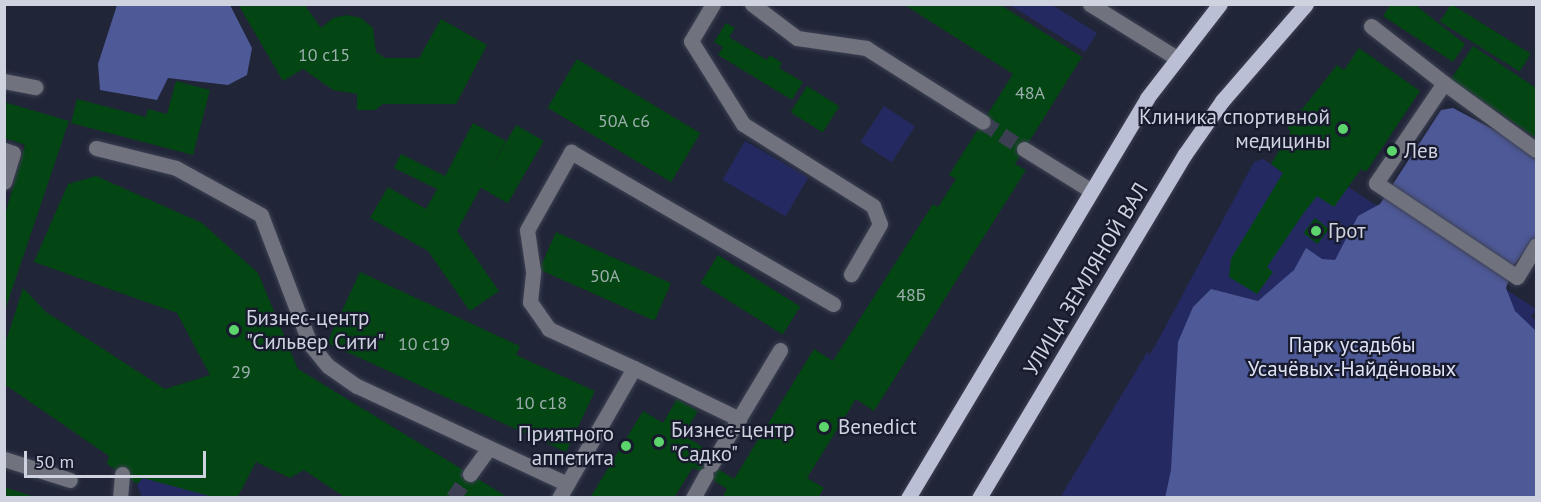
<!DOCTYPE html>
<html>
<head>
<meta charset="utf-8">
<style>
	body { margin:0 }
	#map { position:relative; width:1541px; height:502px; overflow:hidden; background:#212538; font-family:"PT Sans",sans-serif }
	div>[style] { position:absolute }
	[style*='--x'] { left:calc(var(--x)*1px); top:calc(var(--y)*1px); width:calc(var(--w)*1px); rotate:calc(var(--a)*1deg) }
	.green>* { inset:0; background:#242a61; transform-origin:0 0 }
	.forest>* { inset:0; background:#4e5997 }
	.building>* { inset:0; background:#034513; transform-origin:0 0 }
	.minor-tunnel>* { height:15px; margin-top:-7.5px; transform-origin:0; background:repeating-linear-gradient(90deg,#3b3f51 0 15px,transparent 0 23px) }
	.roads { filter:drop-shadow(0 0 2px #3d4153) drop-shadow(0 0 2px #3d4153) }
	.minor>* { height:15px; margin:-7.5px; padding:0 7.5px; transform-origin:7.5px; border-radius:7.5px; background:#70727d }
	.major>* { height:15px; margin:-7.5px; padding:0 7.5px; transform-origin:7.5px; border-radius:7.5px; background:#babfd5 }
	.dots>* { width:16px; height:16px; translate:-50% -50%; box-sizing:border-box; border:3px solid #181b2e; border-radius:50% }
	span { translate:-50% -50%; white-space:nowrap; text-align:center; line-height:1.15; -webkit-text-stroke:4.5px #181b2e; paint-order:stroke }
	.number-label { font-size:18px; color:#9cafac }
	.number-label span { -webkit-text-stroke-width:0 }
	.poi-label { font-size:21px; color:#cfd2df }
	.right { translate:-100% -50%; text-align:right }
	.left { translate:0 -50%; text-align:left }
	.street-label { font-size:21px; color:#cfd2df }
	.park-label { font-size:21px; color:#dee3f6 }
	.frame { position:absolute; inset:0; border:6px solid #cfd2df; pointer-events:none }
	.scale { position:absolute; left:24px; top:451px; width:182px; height:27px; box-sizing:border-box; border:3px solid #cfd2df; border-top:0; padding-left:8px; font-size:18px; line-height:21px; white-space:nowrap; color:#cfd2df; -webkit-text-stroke:4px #181b2e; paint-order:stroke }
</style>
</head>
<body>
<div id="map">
	<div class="green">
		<i style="clip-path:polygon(1010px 5px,1052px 5px,1097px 33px,1085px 52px)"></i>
		<i style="left:884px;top:106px;width:37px;height:43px;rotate:33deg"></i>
		<i style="left:745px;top:141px;width:73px;height:45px;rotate:30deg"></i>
		<i style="clip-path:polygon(1263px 159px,1317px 196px,1348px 187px,1536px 309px,1531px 317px,1536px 320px,1536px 497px,1060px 498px,1148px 351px,1149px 355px,1156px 344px,1254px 162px)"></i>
		<i style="clip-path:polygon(143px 478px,185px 489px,217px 497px,142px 497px,137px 484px)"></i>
	</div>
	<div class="forest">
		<i style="clip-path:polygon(117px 5px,230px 5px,252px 48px,247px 75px,228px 85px,168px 78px,157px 100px,100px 90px,98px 64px)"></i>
		<i style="clip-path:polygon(1453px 108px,1506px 136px,1536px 160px,1536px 237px,1514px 265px,1506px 288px,1515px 311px,1536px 331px,1536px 497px,1165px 498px,1171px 470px,1178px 342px,1193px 307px,1211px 289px,1258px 301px,1294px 270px,1306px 248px,1322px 259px,1335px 260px,1358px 216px,1380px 204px,1441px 110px)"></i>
	</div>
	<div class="building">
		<i style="clip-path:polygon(238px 4px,304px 4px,321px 28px,333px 18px,347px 15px,361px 18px,373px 28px,376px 52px,385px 58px,419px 58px,441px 19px,487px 45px,456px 104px,383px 104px,375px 110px,357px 110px,357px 94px,333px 90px,303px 69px,283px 81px)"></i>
		<i style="clip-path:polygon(903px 4px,999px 4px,1082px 57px,1015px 164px,1026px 170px,874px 411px,856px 399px,807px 478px,824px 488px,818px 498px,722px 498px,727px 489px,693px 467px,674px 498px,590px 498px,643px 411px,663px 423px,677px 399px,698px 411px,683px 435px,704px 448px,699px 457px,734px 479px,814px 349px,833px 361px,933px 204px,938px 207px,956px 179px,949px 175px,1013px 74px)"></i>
		<i style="clip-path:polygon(1391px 4px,1414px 4px,1465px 44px,1453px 62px,1383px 16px)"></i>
		<i style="left:1451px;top:4px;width:94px;height:21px;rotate:32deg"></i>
		<i style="clip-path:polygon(726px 23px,735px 28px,729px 37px,767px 60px,770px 55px,782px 63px,779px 68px,803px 82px,792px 100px,718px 55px,723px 47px,714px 42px)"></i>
		<i style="clip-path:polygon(1473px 46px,1536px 88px,1536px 138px,1451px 79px)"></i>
		<i style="clip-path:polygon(1359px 48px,1420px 91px,1366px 172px,1361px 169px,1334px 207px,1317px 196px,1303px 214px,1267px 267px,1273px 272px,1257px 294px,1229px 277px,1231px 259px,1283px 173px,1271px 164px,1291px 131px,1287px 128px,1337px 65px,1344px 70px)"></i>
		<i style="left:577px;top:59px;width:144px;height:57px;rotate:31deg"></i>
		<i style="clip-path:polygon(176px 81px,210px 90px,193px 155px,71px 123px,77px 99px,146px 117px,148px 109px,167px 114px)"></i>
		<i style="left:807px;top:86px;width:38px;height:31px;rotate:32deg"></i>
		<i style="clip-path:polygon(4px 102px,69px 121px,5px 310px,4px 218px,25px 145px,4px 138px)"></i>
		<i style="clip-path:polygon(473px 123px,506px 141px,457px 231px,499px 291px,470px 311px,428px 251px,370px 218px,388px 187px,426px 209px,437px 189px,394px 168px,401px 154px,445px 176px)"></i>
		<i style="left:516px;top:125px;width:32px;height:72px;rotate:30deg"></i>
		<i style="clip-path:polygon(96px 176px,202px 223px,258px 273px,298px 369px,509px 498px,346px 498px,304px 470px,290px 478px,256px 462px,237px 498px,217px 498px,143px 478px,137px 484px,107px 464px,109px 456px,4px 384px,4px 347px,23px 288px,46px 312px,165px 389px,210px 375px,177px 313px,34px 262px,68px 184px)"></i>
		<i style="left:1315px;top:218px;width:18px;height:19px;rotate:38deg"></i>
		<i style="left:556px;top:232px;width:126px;height:41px;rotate:24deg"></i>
		<i style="left:718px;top:255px;width:97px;height:33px;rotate:32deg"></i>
		<i style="clip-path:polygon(360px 272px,520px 346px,516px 355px,595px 391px,566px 452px,327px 343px)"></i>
		<i style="clip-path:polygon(4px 487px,35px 497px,35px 498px,4px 498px)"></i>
	</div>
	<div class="minor-tunnel">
		<i style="--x:983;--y:122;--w:49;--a:33.4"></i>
		<i style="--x:453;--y:498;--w:29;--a:-55"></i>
	</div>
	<div class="roads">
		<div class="minor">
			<i style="--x:713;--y:4;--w:43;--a:120.7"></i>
			<i style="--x:691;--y:41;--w:98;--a:57.9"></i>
			<i style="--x:743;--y:124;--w:154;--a:32.2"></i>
			<i style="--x:873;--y:206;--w:19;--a:69"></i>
			<i style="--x:880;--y:224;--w:58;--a:120.1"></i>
			<i style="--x:752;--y:4;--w:56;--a:37.1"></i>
			<i style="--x:797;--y:38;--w:70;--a:8.2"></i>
			<i style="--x:866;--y:48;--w:138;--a:32.3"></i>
			<i style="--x:1090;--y:4;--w:100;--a:31.9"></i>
			<i style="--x:1371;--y:26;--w:93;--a:38"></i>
			<i style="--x:1444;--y:83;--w:121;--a:124.2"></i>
			<i style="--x:1376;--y:183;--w:169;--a:33.7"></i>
			<i style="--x:1517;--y:277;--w:37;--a:-59"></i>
			<i style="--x:4;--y:81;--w:32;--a:11"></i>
			<i style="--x:1444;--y:83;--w:114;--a:36.1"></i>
			<i style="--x:96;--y:148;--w:82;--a:14"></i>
			<i style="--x:176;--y:168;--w:97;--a:28.9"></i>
			<i style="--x:261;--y:215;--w:138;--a:69.2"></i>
			<i style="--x:310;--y:344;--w:28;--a:51"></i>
			<i style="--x:328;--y:366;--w:35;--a:35"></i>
			<i style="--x:357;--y:386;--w:232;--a:25"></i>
			<i style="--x:1024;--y:149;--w:78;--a:31.8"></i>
			<i style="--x:4;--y:150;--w:9;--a:18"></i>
			<i style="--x:13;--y:153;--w:30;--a:107"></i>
			<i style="--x:634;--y:368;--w:117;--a:25.9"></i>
			<i style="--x:4;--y:459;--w:69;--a:17.7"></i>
			<i style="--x:711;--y:465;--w:134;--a:-59"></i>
			<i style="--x:470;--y:474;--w:32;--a:-54"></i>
			<i style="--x:120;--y:498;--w:24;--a:-85"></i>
			<i style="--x:559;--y:498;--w:150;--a:-60"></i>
			<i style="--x:634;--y:368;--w:94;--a:-155.4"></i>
			<i style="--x:549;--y:329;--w:33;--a:-125"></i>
			<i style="--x:530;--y:302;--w:31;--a:-84"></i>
			<i style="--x:533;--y:271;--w:41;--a:-98.3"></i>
			<i style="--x:527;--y:230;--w:90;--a:-60.6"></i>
			<i style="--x:571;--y:152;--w:303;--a:30.1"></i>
			<i style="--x:693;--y:498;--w:26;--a:-61"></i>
		</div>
		<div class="major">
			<i style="--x:908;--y:498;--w:466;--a:-59.1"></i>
			<i style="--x:1147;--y:98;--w:119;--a:-52.2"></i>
			<i style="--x:979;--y:498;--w:401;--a:-59.1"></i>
			<i style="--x:1185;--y:154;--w:65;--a:-55.1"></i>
			<i style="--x:1222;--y:101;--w:128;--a:-49.1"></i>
		</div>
	</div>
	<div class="dots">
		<i style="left:1343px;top:129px;background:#5dd56d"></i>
		<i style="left:1392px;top:151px;background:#5dd56d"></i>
		<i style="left:1316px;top:231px;background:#5dd56d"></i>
		<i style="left:234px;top:330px;background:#5dd56d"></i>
		<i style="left:824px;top:427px;background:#5dd56d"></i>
		<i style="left:659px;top:442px;background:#5dd56d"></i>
		<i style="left:626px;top:446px;background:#5dd56d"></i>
	</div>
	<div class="number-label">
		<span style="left:324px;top:55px">10 с15</span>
		<span style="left:1030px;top:93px">48А</span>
		<span style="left:624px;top:121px">50А с6</span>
		<span style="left:605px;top:276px">50А</span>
		<span style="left:911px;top:295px">48Б</span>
		<span style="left:424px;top:344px">10 с19</span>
		<span style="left:241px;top:372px">29</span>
		<span style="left:541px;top:403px">10 с18</span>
	</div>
	<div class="poi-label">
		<span class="right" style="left:1330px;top:129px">Клиника спортивной<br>медицины</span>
		<span class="left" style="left:1404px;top:151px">Лев</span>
		<span class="left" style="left:1328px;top:231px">Грот</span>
		<span class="left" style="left:246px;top:330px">Бизнес-центр<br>"Сильвер Сити"</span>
		<span class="left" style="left:838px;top:427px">Benedict</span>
		<span class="left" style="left:671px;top:442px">Бизнес-центр<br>"Садко"</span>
		<span class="right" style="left:614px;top:446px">Приятного<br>аппетита</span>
	</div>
	<div class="street-label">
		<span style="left:1086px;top:279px;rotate:-59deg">УЛИЦА ЗЕМЛЯНОЙ ВАЛ</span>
	</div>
	<div class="park-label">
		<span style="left:1352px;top:357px">Парк усадьбы<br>Усачёвых-Найдёновых</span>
	</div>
	<div class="frame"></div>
	<div class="scale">50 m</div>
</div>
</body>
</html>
